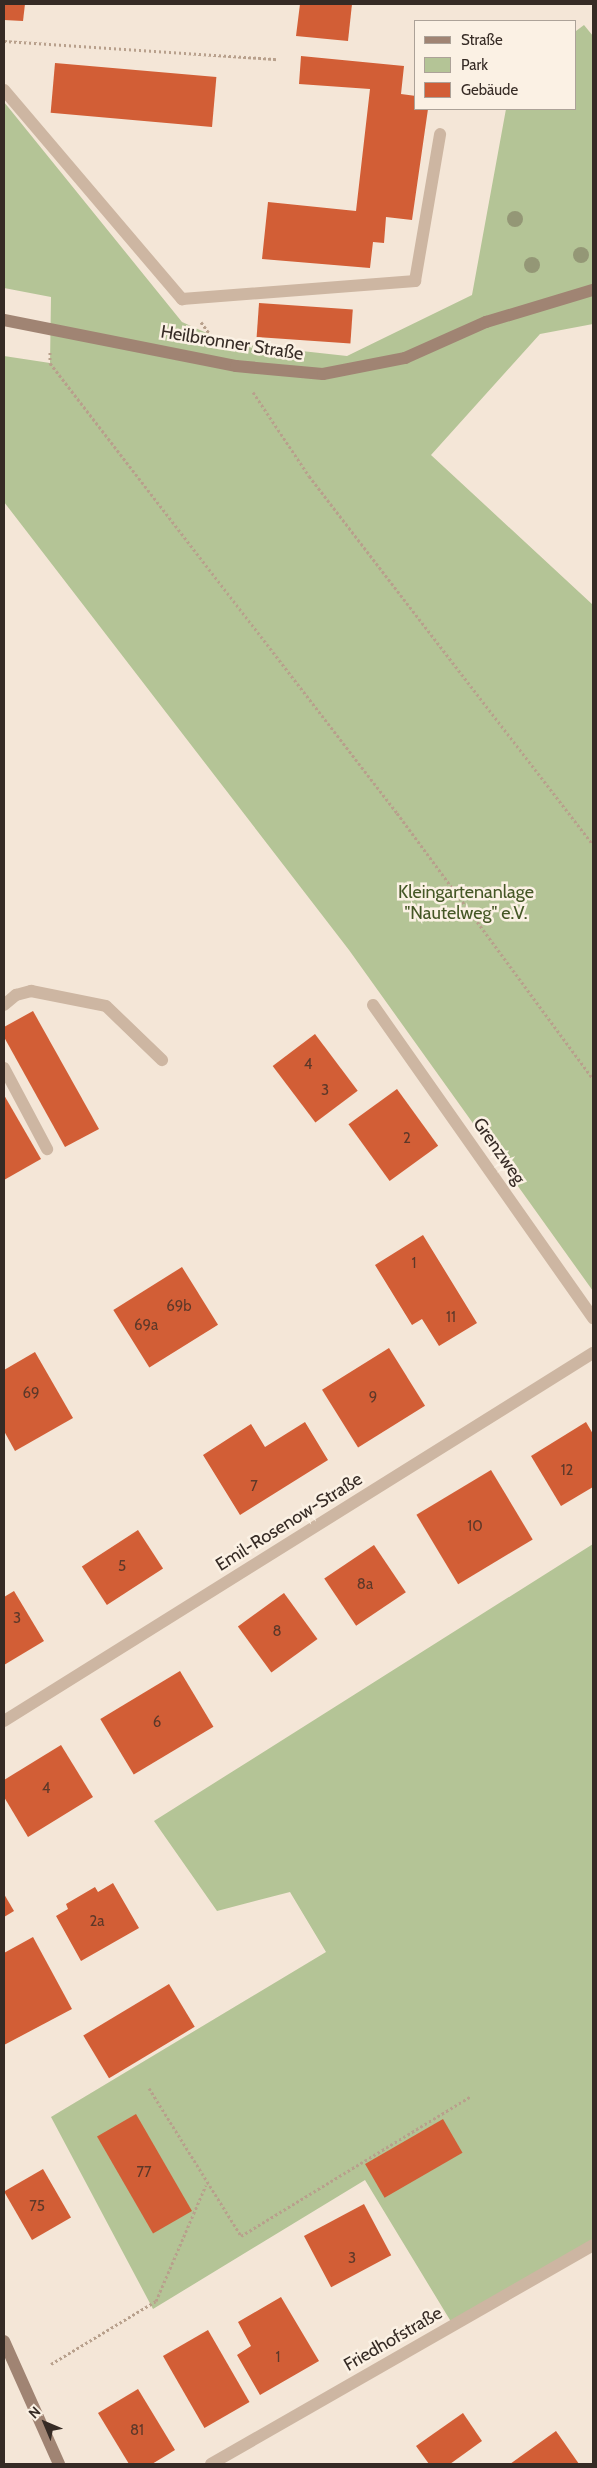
<!DOCTYPE html>
<html>
<head>
<meta charset="utf-8">
<style>
	body { margin:0 }
	#map { position:relative; width:597px; height:2468px; overflow:hidden; background:#f4e6d7; font-family:Cabin,sans-serif }
	div>[style] { position:absolute }
	[style*='--x'] { left:calc(var(--x)*1px); top:calc(var(--y)*1px); width:calc(var(--w)*1px); rotate:calc(var(--a)*1deg) }
	.green>* { inset:0; background:#b4c496 }
	.building>* { inset:0; background:#d25e36; transform-origin:0 0 }
	.path>* { height:3px; margin-top:-1.5px; transform-origin:0; background:repeating-linear-gradient(90deg,#b8a08c 0 2.5px,transparent 0 5px) }
	.lane>* { height:12px; margin:-6px; padding:0 6px; transform-origin:6px; border-radius:6px; background:#cdb6a2 }
	.street>* { height:12px; margin:-6px; padding:0 6px; transform-origin:6px; border-radius:6px; background:#cdb6a2 }
	.secondary>* { height:12px; margin:-6px; padding:0 6px; transform-origin:6px; border-radius:6px; background:#a08473 }
	.trees>* { width:16px; height:16px; margin:-8px; border-radius:50%; background:#949776 }
	span { translate:-50% -50%; white-space:nowrap; text-align:center; line-height:1.15; -webkit-text-stroke:5px #fbf1e4; paint-order:stroke }
	.number-label { font-size:15px; color:#5d3829 }
	.number-label span { -webkit-text-stroke-width:0 }
	.street-label { font-size:18px; color:#362b25 }
	.park-label { font-size:18px; color:#455726 }
	.frame { position:absolute; inset:0; border:5px solid #362b25; pointer-events:none }
	.legend { position:absolute; left:414px; top:20px; width:162px; height:90px; box-sizing:border-box; background:#fbf1e4; border:1px solid #aca298; margin:0; padding:6px 9px; list-style:none; font-size:15px; color:#362b25 }
	.legend li { display:flex; align-items:center; gap:10px; height:25px }
	.legend b { width:25px; border:1px solid #aca298 }
	.north { position:absolute; left:20px; top:2398px; width:50px; height:50px; -webkit-text-stroke:4px #fbf1e4; paint-order:stroke; rotate:315deg; font-size:14px; font-weight:700; line-height:20px; text-align:center; color:#362b25 }
	.north::after { content:''; display:block; margin:auto; width:18px; height:22px; background:#362b25; clip-path:polygon(50% 0,100% 100%,50% 72%,0 100%) }
</style>
</head>
<body>
<div id="map">
	<div class="green">
		<i style="clip-path:polygon(584px 25px,593px 36px,593px 324px,540px 334px,431px 455px,593px 605px,593px 1291px,349px 950px,4px 502px,4px 356px,50px 363px,51px 297px,4px 288px,4px 102px,182px 322px,229px 343px,347px 356px,472px 295px,506px 109px,576px 109px,576px 31px)"></i>
		<i style="clip-path:polygon(593px 1544px,593px 2245px,453px 2325px,365px 2180px,153px 2309px,51px 2117px,326px 1952px,290px 1892px,217px 1911px,154px 1821px)"></i>
	</div>
	<div class="building">
		<i style="clip-path:polygon(4px 4px,25px 4px,23px 21px,4px 20px)"></i>
		<i style="clip-path:polygon(300px 4px,352px 4px,348px 41px,296px 36px)"></i>
		<i style="clip-path:polygon(301px 56px,404px 66px,401px 94px,416px 96px,416px 109px,428px 109px,412px 220px,386px 217px,384px 243px,373px 242px,370px 268px,262px 259px,268px 202px,356px 211px,370px 89px,299px 84px)"></i>
		<i style="left:55px;top:63px;width:162px;height:50px;rotate:5deg"></i>
		<i style="left:259px;top:303px;width:94px;height:34px;rotate:4deg"></i>
		<i style="clip-path:polygon(33px 1011px,99px 1129px,65px 1147px,4px 1037px,4px 1027px)"></i>
		<i style="left:315px;top:1034px;width:71px;height:53px;rotate:53deg"></i>
		<i style="left:397px;top:1089px;width:70px;height:60px;rotate:54deg"></i>
		<i style="clip-path:polygon(4px 1095px,41px 1159px,4px 1180px)"></i>
		<i style="clip-path:polygon(423px 1235px,477px 1323px,439px 1346px,422px 1319px,412px 1325px,375px 1265px)"></i>
		<i style="left:182px;top:1267px;width:68px;height:81px;rotate:58deg"></i>
		<i style="left:389px;top:1348px;width:68px;height:79px;rotate:58deg"></i>
		<i style="clip-path:polygon(35px 1352px,73px 1418px,15px 1451px,4px 1431px,4px 1370px)"></i>
		<i style="clip-path:polygon(305px 1422px,328px 1460px,240px 1515px,203px 1455px,251px 1424px,265px 1447px)"></i>
		<i style="clip-path:polygon(586px 1422px,593px 1434px,593px 1487px,561px 1506px,531px 1456px)"></i>
		<i style="left:491px;top:1470px;width:81px;height:87px;rotate:59deg"></i>
		<i style="left:138px;top:1530px;width:46px;height:67px;rotate:57deg"></i>
		<i style="left:374px;top:1545px;width:57px;height:60px;rotate:56deg"></i>
		<i style="clip-path:polygon(14px 1591px,44px 1641px,4px 1665px,4px 1597px)"></i>
		<i style="left:284px;top:1593px;width:57px;height:57px;rotate:54deg"></i>
		<i style="left:180px;top:1671px;width:65px;height:93px;rotate:59deg"></i>
		<i style="clip-path:polygon(61px 1745px,93px 1797px,28px 1837px,4px 1797px,4px 1780px)"></i>
		<i style="clip-path:polygon(113px 1883px,139px 1928px,81px 1961px,56px 1916px,68px 1909px,66px 1904px,95px 1887px,98px 1892px)"></i>
		<i style="clip-path:polygon(4px 1894px,14px 1911px,4px 1917px)"></i>
		<i style="clip-path:polygon(33px 1937px,72px 2009px,4px 2045px,4px 1953px)"></i>
		<i style="left:169px;top:1984px;width:50px;height:100px;rotate:59deg"></i>
		<i style="left:136px;top:2114px;width:112px;height:45px;rotate:60deg"></i>
		<i style="left:443px;top:2119px;width:39px;height:90px;rotate:60deg"></i>
		<i style="left:43px;top:2169px;width:56px;height:45px;rotate:60deg"></i>
		<i style="left:364px;top:2204px;width:58px;height:68px;rotate:62deg"></i>
		<i style="clip-path:polygon(281px 2297px,319px 2361px,260px 2395px,237px 2355px,251px 2346px,238px 2322px)"></i>
		<i style="left:208px;top:2330px;width:83px;height:52px;rotate:60deg"></i>
		<i style="clip-path:polygon(138px 2389px,175px 2450px,152px 2464px,129px 2464px,98px 2413px)"></i>
		<i style="clip-path:polygon(463px 2413px,482px 2441px,450px 2464px,429px 2464px,416px 2446px)"></i>
		<i style="clip-path:polygon(556px 2431px,579px 2464px,510px 2464px)"></i>
	</div>
	<div class="path">
		<i style="--x:4;--y:41;--w:274;--a:3.8"></i>
		<i style="--x:201;--y:322;--w:19;--a:54"></i>
		<i style="--x:50;--y:352;--w:11;--a:90"></i>
		<i style="--x:50;--y:363;--w:568;--a:52.36"></i>
		<i style="--x:397;--y:813;--w:330;--a:53.6"></i>
		<i style="--x:253;--y:392;--w:101;--a:56.3"></i>
		<i style="--x:309;--y:476;--w:466;--a:52.4"></i>
		<i style="--x:149;--y:2088;--w:174;--a:58.1"></i>
		<i style="--x:241;--y:2236;--w:268;--a:-31.3"></i>
		<i style="--x:51;--y:2364;--w:122;--a:-31"></i>
		<i style="--x:156;--y:2301;--w:126;--a:-66.7"></i>
	</div>
	<div class="lane">
		<i style="--x:4;--y:90;--w:275;--a:49.6"></i>
		<i style="--x:182;--y:299;--w:234;--a:-4.4"></i>
		<i style="--x:415;--y:281;--w:149;--a:-80.3"></i>
		<i style="--x:4;--y:1005;--w:16;--a:-40"></i>
		<i style="--x:16;--y:995;--w:16;--a:-15"></i>
		<i style="--x:31;--y:991;--w:76;--a:11.3"></i>
		<i style="--x:106;--y:1006;--w:78;--a:44"></i>
		<i style="--x:4;--y:1068;--w:92;--a:62"></i>
	</div>
	<div class="street">
		<i style="--x:373;--y:1005;--w:383;--a:54.9"></i>
		<i style="--x:4;--y:1721;--w:695;--a:-32"></i>
		<i style="--x:211;--y:2464;--w:440;--a:-29.8"></i>
	</div>
	<div class="secondary">
		<i style="--x:4;--y:320;--w:237;--a:11.2"></i>
		<i style="--x:236;--y:366;--w:87;--a:5.3"></i>
		<i style="--x:323;--y:374;--w:84;--a:-11"></i>
		<i style="--x:405;--y:358;--w:89;--a:-24"></i>
		<i style="--x:486;--y:322;--w:112;--a:-16.7"></i>
		<i style="--x:4;--y:2341;--w:135;--a:65.9"></i>
	</div>
	<div class="trees">
		<i style="left:515px;top:219px"></i>
		<i style="left:581px;top:255px"></i>
		<i style="left:532px;top:265px"></i>
	</div>
	<div class="number-label">
		<span style="left:308px;top:1065px">4</span>
		<span style="left:325px;top:1091px">3</span>
		<span style="left:407px;top:1139px">2</span>
		<span style="left:414px;top:1264px">1</span>
		<span style="left:179px;top:1307px">69b</span>
		<span style="left:451px;top:1318px">11</span>
		<span style="left:146px;top:1326px">69a</span>
		<span style="left:31px;top:1394px">69</span>
		<span style="left:373px;top:1398px">9</span>
		<span style="left:567px;top:1471px">12</span>
		<span style="left:254px;top:1487px">7</span>
		<span style="left:475px;top:1527px">10</span>
		<span style="left:122px;top:1567px">5</span>
		<span style="left:365px;top:1585px">8a</span>
		<span style="left:17px;top:1619px">3</span>
		<span style="left:277px;top:1632px">8</span>
		<span style="left:157px;top:1723px">6</span>
		<span style="left:46px;top:1789px">4</span>
		<span style="left:97px;top:1922px">2a</span>
		<span style="left:144px;top:2173px">77</span>
		<span style="left:37px;top:2207px">75</span>
		<span style="left:352px;top:2259px">3</span>
		<span style="left:278px;top:2358px">1</span>
		<span style="left:137px;top:2431px">81</span>
	</div>
	<div class="street-label">
		<span style="left:232px;top:343px;rotate:9deg">Heilbronner Straße</span>
		<span style="left:499px;top:1151px;rotate:55deg">Grenzweg</span>
		<span style="left:289px;top:1522px;rotate:-32deg">Emil-Rosenow-Straße</span>
		<span style="left:393px;top:2339px;rotate:-30deg">Friedhofstraße</span>
	</div>
	<div class="park-label">
		<span style="left:466px;top:903px">Kleingartenanlage<br>"Nautelweg" e.V.</span>
	</div>
	<div class="frame"></div>
	<ul class="legend">
	<li><b style="height:6px;background:#a08473"></b>Straße</li>
	<li><b style="height:14px;background:#b4c496"></b>Park</li>
	<li><b style="height:14px;background:#d25e36"></b>Gebäude</li>
	</ul>
	<div class="north">N</div>
</div>
</body>
</html>
